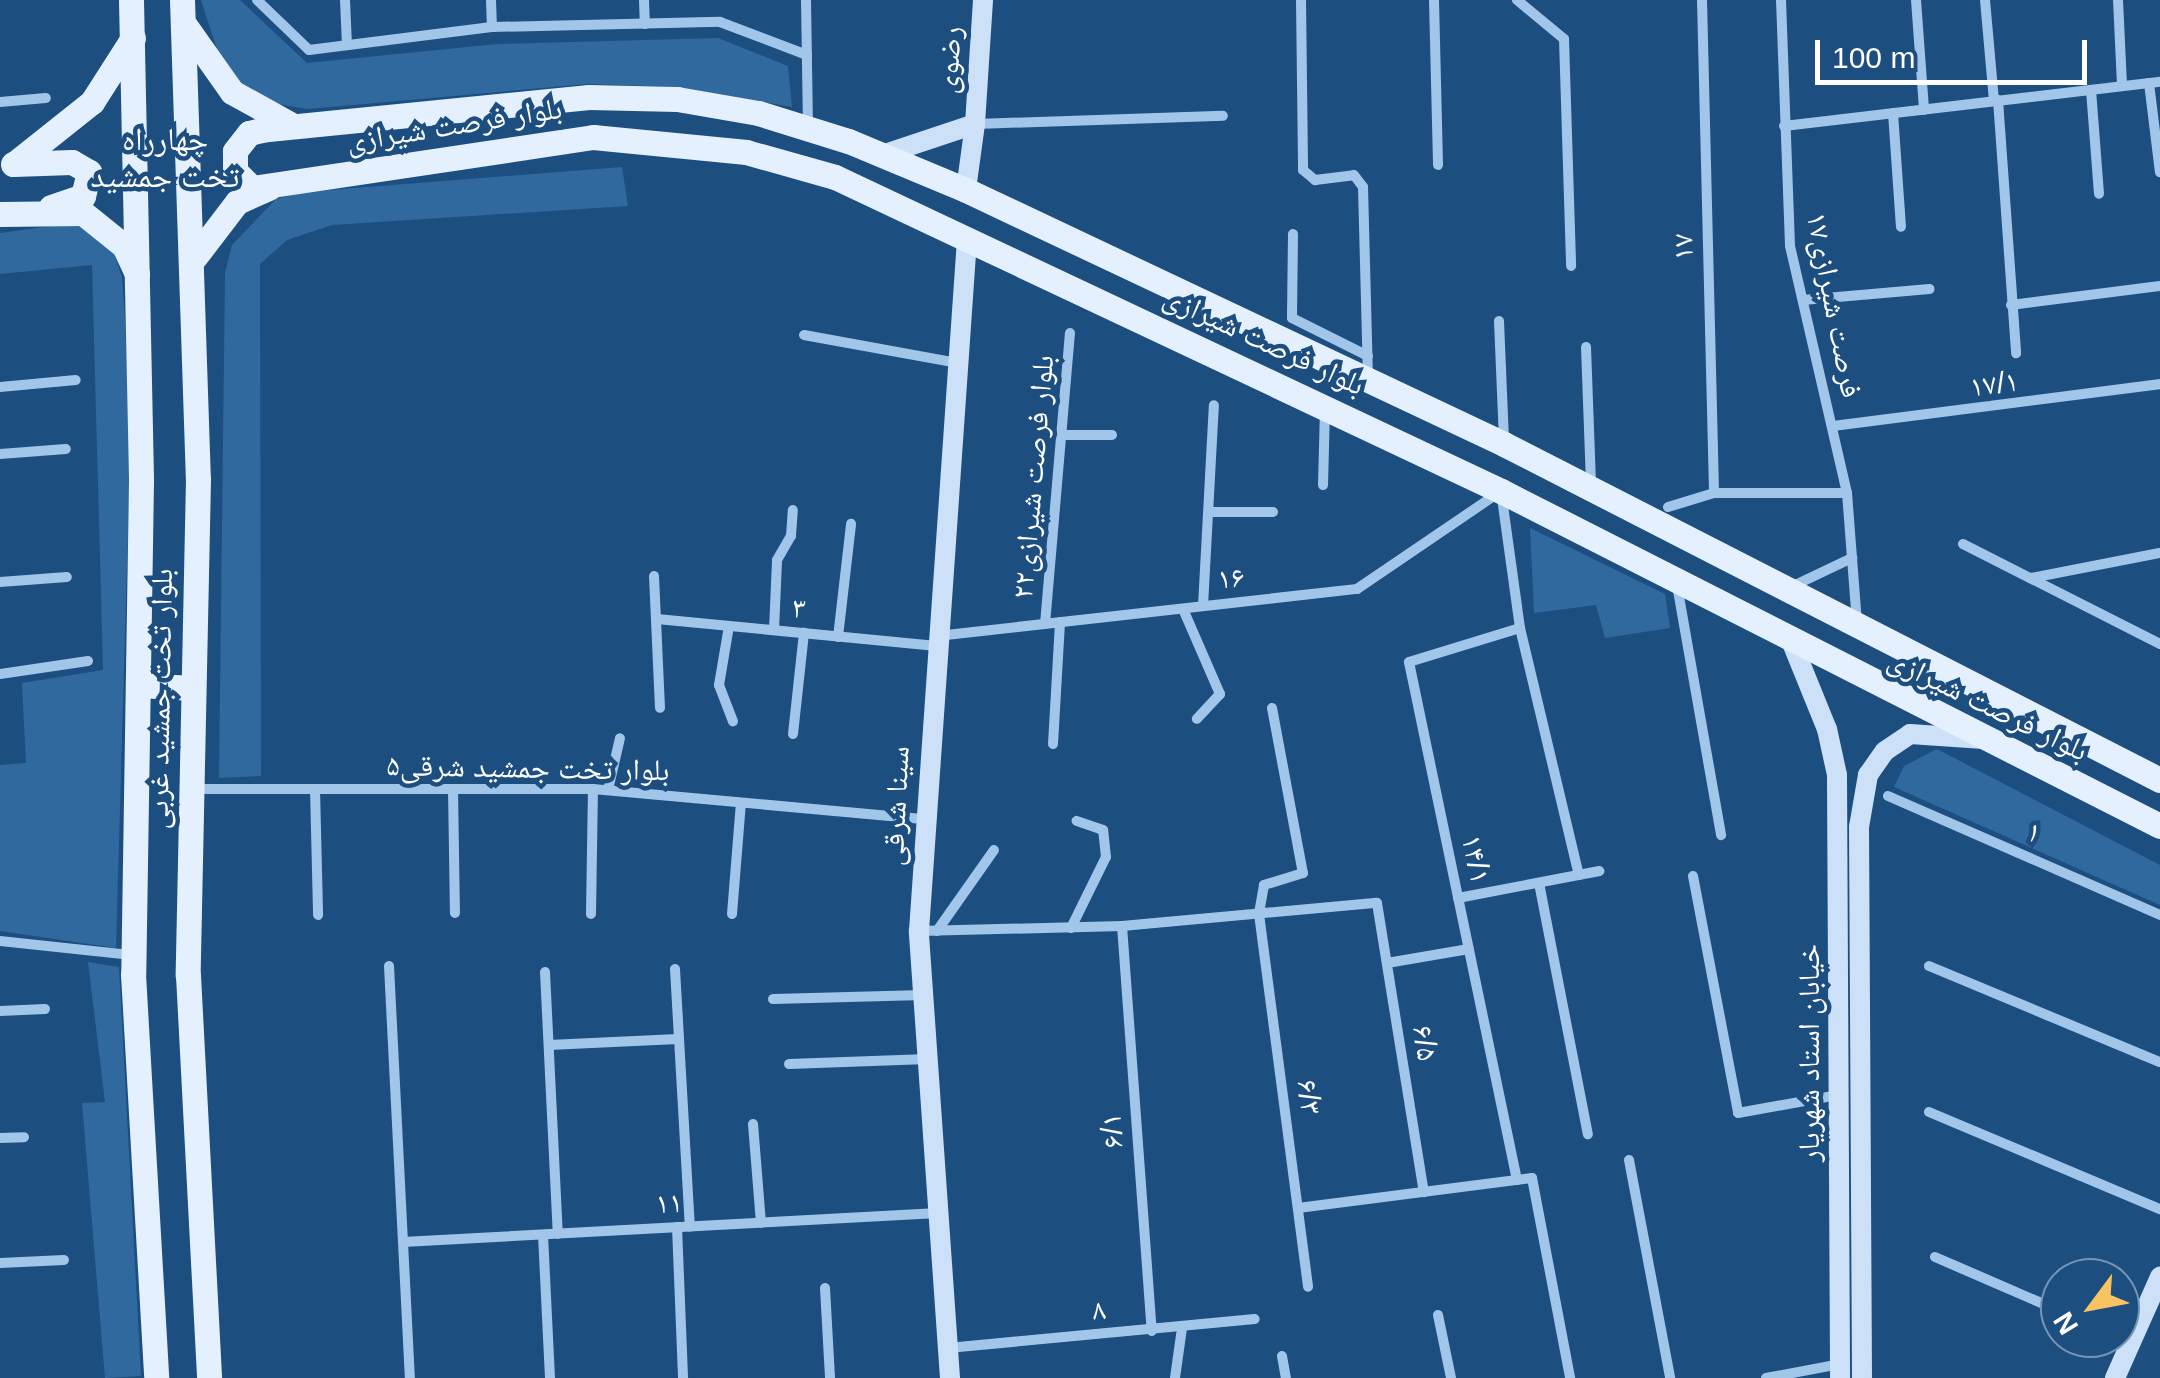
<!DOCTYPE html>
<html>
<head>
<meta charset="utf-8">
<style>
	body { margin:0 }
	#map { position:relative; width:2160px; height:1378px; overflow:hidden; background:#1d4e80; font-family:Arial,"Noto Naskh Arabic",sans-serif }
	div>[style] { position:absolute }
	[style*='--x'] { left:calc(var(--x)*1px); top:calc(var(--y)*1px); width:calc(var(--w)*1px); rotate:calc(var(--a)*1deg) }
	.green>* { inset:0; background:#30699e }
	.street>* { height:10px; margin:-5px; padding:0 5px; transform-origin:5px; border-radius:5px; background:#a1c6e9 }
	.secondary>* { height:20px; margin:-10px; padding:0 10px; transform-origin:10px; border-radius:10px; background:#cce1f7 }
	.primary>* { height:25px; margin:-12.5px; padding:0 12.5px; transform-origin:12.5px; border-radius:12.5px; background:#e4f0fe }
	span { translate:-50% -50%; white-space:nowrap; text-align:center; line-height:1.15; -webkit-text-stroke:9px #1d4e80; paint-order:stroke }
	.street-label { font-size:30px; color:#fff }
	.neighbourhood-label { font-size:32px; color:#fff }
	.north { position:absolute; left:2040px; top:1258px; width:100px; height:100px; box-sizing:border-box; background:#1d4e80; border:2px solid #7795b3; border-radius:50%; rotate:238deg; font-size:28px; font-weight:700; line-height:40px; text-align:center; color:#fff }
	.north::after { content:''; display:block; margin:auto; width:35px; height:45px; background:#f8c360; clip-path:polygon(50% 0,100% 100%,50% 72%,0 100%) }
	.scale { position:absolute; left:1815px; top:40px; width:272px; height:45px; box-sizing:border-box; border:5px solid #fff; border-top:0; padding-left:12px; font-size:30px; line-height:35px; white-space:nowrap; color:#fff; -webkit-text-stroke:8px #1d4e80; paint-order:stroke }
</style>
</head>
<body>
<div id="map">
	<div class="green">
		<i style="clip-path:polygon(201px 0,240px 0,307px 63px,497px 44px,718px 38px,788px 66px,792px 107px,677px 87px,587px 84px,308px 109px,277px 104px,236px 80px,220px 59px)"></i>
		<i style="clip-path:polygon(622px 167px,628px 206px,332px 225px,287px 240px,260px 264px,261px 776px,219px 778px,225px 273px,232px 245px,276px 199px,303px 192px)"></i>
		<i style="clip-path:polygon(73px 223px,95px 231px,112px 248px,122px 277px,125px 318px,130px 462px,116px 948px,0 931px,0 765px,26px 763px,22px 683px,103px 670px,92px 265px,0 274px,0 233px)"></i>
		<i style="clip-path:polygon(1530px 528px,1665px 594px,1670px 628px,1605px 638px,1596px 605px,1534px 613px)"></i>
		<i style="clip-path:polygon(1937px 749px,2160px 865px,2160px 905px,1894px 787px,1904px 766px)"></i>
		<i style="clip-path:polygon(88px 962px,119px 967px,141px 1376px,105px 1378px,82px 1103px,105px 1102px)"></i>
	</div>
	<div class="street">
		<i style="--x:257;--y:0;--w:72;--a:43.9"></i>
		<i style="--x:309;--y:50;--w:184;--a:-7.2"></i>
		<i style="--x:492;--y:27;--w:228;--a:-1.3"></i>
		<i style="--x:720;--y:22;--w:93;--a:20.8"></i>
		<i style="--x:345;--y:0;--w:45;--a:87.5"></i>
		<i style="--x:491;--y:0;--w:27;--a:88"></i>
		<i style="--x:644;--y:0;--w:24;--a:88"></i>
		<i style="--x:806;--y:0;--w:129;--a:89.1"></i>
		<i style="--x:1301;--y:0;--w:170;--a:89.3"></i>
		<i style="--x:1303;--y:170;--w:16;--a:40"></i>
		<i style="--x:1315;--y:180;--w:39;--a:-7"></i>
		<i style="--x:1354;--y:175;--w:15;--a:53"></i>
		<i style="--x:1363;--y:187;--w:192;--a:88.5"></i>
		<i style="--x:1434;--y:0;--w:165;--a:88.6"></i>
		<i style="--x:1517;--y:0;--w:61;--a:39.7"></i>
		<i style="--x:1564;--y:39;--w:227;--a:88.2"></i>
		<i style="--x:1702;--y:0;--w:493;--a:88.6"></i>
		<i style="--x:1781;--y:0;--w:246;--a:87.9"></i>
		<i style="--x:1790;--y:246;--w:253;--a:77"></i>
		<i style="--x:1847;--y:493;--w:129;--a:85.6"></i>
		<i style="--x:1916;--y:0;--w:110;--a:85.8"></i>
		<i style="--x:1985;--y:0;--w:101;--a:84.9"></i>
		<i style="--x:2118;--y:0;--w:86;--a:87.3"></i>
		<i style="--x:2149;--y:83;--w:90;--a:83"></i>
		<i style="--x:2091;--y:90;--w:104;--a:85.6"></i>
		<i style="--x:1998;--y:100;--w:254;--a:85.9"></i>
		<i style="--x:0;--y:102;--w:46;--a:-5"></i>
		<i style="--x:1893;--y:113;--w:114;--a:86"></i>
		<i style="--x:976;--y:124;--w:247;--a:-1.9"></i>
		<i style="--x:1784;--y:126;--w:379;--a:-6.7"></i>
		<i style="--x:1293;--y:234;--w:84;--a:90.7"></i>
		<i style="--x:1292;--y:318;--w:85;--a:26.6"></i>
		<i style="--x:1803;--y:300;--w:127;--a:-5"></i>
		<i style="--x:2011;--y:305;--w:150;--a:-7.3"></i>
		<i style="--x:1499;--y:321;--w:119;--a:87.6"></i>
		<i style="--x:804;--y:335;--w:157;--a:10.3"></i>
		<i style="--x:1586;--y:347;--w:139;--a:87.9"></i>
		<i style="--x:0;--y:387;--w:76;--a:-5.3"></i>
		<i style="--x:1833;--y:426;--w:330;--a:-7.3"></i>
		<i style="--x:1061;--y:435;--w:51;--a:0"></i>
		<i style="--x:0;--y:454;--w:66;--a:-4.3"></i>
		<i style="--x:1323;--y:485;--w:74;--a:-88.5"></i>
		<i style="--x:1668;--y:507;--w:48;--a:-16.9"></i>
		<i style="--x:1714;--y:493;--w:133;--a:0"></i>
		<i style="--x:1211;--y:512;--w:62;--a:0"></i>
		<i style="--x:1963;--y:544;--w:221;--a:26.9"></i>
		<i style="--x:654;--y:576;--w:132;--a:87.4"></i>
		<i style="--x:2031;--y:578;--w:131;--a:-11"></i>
		<i style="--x:0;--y:582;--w:67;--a:-4.3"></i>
		<i style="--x:1677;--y:585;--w:254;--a:80"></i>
		<i style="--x:1791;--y:587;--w:68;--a:-25.4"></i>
		<i style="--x:1203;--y:606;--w:201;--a:-86.9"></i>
		<i style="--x:1183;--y:609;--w:93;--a:66.5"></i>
		<i style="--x:1220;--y:694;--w:34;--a:133"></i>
		<i style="--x:657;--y:619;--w:281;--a:5.5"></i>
		<i style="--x:1045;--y:624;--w:292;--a:-85.1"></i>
		<i style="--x:729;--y:626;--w:60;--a:99.6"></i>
		<i style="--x:719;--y:685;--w:39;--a:69"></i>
		<i style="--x:774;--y:630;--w:70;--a:-87.5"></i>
		<i style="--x:777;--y:560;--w:28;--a:-60"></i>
		<i style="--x:791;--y:536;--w:26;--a:-86"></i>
		<i style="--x:937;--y:636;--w:423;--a:-6.4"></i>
		<i style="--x:1357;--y:589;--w:174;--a:-34.2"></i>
		<i style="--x:1501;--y:491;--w:138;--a:82.1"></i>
		<i style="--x:1520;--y:628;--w:254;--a:76.6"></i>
		<i style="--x:838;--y:637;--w:114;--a:-83.4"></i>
		<i style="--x:0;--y:674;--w:89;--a:-8.4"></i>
		<i style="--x:1272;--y:708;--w:168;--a:79.4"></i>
		<i style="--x:1303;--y:873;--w:41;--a:162.9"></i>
		<i style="--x:1264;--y:885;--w:29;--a:100"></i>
		<i style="--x:1259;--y:914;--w:376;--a:82.5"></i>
		<i style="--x:793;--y:734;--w:102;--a:-83.8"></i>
		<i style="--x:1053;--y:744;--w:122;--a:-86.7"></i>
		<i style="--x:191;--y:789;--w:402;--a:0"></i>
		<i style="--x:593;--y:789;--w:331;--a:5.2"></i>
		<i style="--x:315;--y:789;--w:126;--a:88.6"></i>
		<i style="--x:453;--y:789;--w:124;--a:89.1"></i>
		<i style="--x:608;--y:790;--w:53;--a:-77"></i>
		<i style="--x:1888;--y:796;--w:297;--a:23.6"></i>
		<i style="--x:1693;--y:876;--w:241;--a:79.2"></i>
		<i style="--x:1738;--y:1113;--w:102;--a:-10.2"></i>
		<i style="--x:1539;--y:883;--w:256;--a:79"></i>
		<i style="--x:1458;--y:898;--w:144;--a:-10.8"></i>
		<i style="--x:591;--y:914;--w:125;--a:-89.1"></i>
		<i style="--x:732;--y:914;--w:111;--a:-85.4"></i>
		<i style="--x:1122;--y:926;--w:406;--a:85.8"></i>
		<i style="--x:1071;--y:928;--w:79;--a:-63.8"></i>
		<i style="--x:1106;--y:857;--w:27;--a:-96"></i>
		<i style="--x:1103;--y:830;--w:28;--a:-161"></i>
		<i style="--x:919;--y:931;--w:203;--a:-1.4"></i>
		<i style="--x:1122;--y:926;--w:256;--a:-5.2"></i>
		<i style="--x:1377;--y:903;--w:293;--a:80.8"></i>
		<i style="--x:937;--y:931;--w:99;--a:-54.9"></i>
		<i style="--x:0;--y:941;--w:133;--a:6.1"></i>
		<i style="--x:1387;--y:963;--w:83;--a:-9.7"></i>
		<i style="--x:389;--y:966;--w:413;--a:87.1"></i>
		<i style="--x:1929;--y:966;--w:250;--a:22.6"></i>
		<i style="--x:675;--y:969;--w:258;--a:86.7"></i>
		<i style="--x:545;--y:972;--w:262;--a:87.2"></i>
		<i style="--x:773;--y:999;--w:151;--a:-1.5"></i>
		<i style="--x:0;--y:1011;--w:45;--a:-2.5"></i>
		<i style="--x:549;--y:1045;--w:129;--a:-2.7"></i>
		<i style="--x:789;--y:1064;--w:139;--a:-2.1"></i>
		<i style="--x:1929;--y:1112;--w:251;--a:22.8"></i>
		<i style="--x:753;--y:1124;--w:99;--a:85.4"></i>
		<i style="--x:0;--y:1138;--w:24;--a:-2"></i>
		<i style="--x:1629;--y:1160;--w:222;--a:79.3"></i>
		<i style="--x:1517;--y:1180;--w:529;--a:-101.78"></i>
		<i style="--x:1409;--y:662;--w:116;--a:-17"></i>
		<i style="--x:1298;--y:1208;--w:236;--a:-7.3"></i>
		<i style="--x:1532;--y:1178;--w:204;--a:79.2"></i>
		<i style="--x:677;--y:1227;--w:151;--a:87.7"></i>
		<i style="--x:543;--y:1235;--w:143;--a:87.2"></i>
		<i style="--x:403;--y:1242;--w:536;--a:-3.1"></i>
		<i style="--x:1935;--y:1257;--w:136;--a:23.4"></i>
		<i style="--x:0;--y:1263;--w:64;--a:-2.7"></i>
		<i style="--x:825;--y:1288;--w:90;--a:86.8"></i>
		<i style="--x:1438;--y:1315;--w:64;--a:78.3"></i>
		<i style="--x:948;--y:1348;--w:308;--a:-5.4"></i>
		<i style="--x:1282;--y:1356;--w:22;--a:80"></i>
		<i style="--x:1175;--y:1378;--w:50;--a:-82"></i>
		<i style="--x:1766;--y:1378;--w:75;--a:-10.7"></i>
	</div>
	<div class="secondary">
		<i style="--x:975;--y:124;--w:124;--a:-86.3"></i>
		<i style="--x:882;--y:155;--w:98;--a:-18.4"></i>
		<i style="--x:975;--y:124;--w:67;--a:97.8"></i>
		<i style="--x:1792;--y:643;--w:93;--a:67.9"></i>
		<i style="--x:1827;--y:729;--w:47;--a:77.7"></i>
		<i style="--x:1837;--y:775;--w:603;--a:89.71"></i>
		<i style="--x:950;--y:1378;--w:448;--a:-94"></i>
		<i style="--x:919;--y:931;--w:694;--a:-86.03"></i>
		<i style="--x:1862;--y:1378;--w:551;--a:-90.31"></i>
		<i style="--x:1859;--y:827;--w:53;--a:-80.2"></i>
		<i style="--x:1868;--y:775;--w:29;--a:-55"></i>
		<i style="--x:1885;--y:751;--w:30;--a:-34"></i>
		<i style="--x:1910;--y:734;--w:74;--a:3.9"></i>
		<i style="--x:2115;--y:1378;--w:111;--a:-66"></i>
	</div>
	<div class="primary">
		<i style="--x:131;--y:0;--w:481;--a:88.8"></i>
		<i style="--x:141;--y:481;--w:493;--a:90.9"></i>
		<i style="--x:133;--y:974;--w:405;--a:86.7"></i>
		<i style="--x:182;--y:0;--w:479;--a:88.1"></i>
		<i style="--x:198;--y:479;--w:496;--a:91.2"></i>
		<i style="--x:188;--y:975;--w:404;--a:87"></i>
		<i style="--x:184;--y:24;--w:83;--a:54.8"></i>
		<i style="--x:232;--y:92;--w:66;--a:28.9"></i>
		<i style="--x:13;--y:164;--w:59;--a:-1.9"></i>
		<i style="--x:72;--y:162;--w:20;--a:30"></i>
		<i style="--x:89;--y:172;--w:25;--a:104"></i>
		<i style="--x:83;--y:196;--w:34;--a:161"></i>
		<i style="--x:14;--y:164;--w:100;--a:-38.5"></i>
		<i style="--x:92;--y:102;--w:76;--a:-57.4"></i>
		<i style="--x:0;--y:214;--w:83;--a:-0.7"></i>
		<i style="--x:83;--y:213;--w:53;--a:38.8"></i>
		<i style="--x:124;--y:246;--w:31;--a:65"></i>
		<i style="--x:195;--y:257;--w:69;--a:-52.6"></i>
		<i style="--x:237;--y:202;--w:35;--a:-24"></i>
		<i style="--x:138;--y:685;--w:55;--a:3.1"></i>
		<i style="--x:2160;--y:780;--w:737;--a:-152.88"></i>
		<i style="--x:1504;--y:444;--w:595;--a:-154.73"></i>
		<i style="--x:966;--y:190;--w:128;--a:-157.4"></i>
		<i style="--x:848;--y:141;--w:94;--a:-162.7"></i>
		<i style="--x:758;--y:113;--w:82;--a:-170.2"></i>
		<i style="--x:677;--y:99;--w:88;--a:-178.7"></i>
		<i style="--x:589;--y:97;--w:325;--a:174.3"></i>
		<i style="--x:266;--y:129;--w:17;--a:167"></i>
		<i style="--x:249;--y:133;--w:23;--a:128"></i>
		<i style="--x:235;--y:151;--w:20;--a:90"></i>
		<i style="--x:235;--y:171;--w:24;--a:45"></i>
		<i style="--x:252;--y:188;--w:345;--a:-8.5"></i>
		<i style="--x:593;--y:137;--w:154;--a:5.6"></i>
		<i style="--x:746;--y:152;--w:92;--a:15.7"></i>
		<i style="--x:835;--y:177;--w:736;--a:25.24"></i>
		<i style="--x:1501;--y:491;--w:739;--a:26.95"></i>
	</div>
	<div class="street-label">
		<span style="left:949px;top:60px;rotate:-86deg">رضوی</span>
		<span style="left:454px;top:125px;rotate:-9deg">بلوار فرصت شیرازی</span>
		<span style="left:1683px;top:247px;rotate:-91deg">۱۷</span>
		<span style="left:1834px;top:305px;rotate:79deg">۱۷فرصت شیرازی</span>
		<span style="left:1264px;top:341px;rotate:25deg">بلوار فرصت شیرازی</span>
		<span style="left:1994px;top:384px;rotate:-7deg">۱۷/۱</span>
		<span style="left:1033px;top:477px;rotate:-85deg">بلوار فرصت شیرازی۲۲</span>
		<span style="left:1231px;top:578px;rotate:-6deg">۱۶</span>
		<span style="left:799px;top:608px;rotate:5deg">۳</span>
		<span style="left:160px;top:699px;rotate:-89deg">بلوار تخت جمشید غربی</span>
		<span style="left:1988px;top:705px;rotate:26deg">بلوار فرصت شیرازی</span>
		<span style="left:528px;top:768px;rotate:1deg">بلوار تخت جمشید شرقی۵</span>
		<span style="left:896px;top:806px;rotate:-87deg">سینا شرقی</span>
		<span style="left:2034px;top:832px;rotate:24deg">۱</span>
		<span style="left:1476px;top:859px;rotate:78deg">۱۴/۱</span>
		<span style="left:1425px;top:1043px;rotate:81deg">۶/۵</span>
		<span style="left:1809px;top:1053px;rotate:-90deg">خیابان استاد شهریار</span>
		<span style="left:1309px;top:1097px;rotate:82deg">۶/۳</span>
		<span style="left:1112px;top:1131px;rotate:-94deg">۶/۱</span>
		<span style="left:669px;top:1203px;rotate:-3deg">۱۱</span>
		<span style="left:1099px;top:1310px;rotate:-5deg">۸</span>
	</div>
	<div class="neighbourhood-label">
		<span style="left:165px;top:158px">چهارراه<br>تخت جمشید</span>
	</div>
	<div class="north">N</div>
	<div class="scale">100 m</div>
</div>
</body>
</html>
